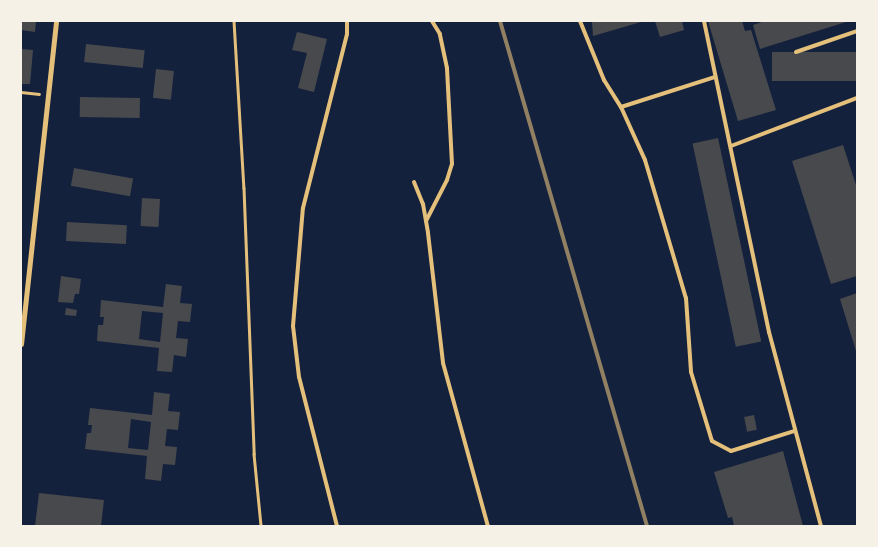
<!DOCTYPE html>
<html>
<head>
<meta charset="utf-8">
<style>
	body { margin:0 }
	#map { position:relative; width:878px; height:547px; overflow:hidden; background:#14213d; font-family:"Public Sans",sans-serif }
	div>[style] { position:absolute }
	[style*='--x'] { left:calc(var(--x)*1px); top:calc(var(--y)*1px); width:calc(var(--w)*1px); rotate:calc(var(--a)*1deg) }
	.building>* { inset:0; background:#48494c; transform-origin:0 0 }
	.path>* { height:2.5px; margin:-1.25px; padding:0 1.25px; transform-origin:1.25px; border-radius:1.25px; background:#e5c07b }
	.service>* { height:4px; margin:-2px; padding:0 2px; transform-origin:2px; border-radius:2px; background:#e5c07b }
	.minor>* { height:5px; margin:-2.5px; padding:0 2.5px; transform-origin:2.5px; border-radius:2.5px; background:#e5c07b }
	.rail>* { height:4px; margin:-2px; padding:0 2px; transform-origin:2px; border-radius:2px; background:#918062 }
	span { translate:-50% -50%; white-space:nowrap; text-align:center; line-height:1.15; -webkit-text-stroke:4px #f6f1e7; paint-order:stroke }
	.frame { position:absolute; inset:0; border:22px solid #f6f1e7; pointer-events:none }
</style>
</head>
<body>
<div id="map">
	<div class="building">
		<i style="clip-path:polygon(21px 21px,36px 21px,35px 32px,21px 30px)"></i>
		<i style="clip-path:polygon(592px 21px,641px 21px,641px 22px,593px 36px)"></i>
		<i style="clip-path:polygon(655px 21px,682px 21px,684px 30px,660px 37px)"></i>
		<i style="clip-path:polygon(708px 21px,742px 21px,745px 31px,751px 30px,776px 110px,738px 121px)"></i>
		<i style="clip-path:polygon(765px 21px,846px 21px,846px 22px,760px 49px,753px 25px)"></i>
		<i style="clip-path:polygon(297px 32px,327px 39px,314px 92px,298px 88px,307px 53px,292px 50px)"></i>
		<i style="left:86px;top:44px;width:59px;height:18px;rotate:6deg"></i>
		<i style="clip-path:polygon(21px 49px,33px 50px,30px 84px,21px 84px)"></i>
		<i style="left:857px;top:52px;width:29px;height:85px;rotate:90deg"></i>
		<i style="left:156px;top:69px;width:18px;height:29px;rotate:6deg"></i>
		<i style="left:80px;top:97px;width:60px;height:20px;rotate:1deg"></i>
		<i style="left:718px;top:138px;width:208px;height:26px;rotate:78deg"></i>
		<i style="clip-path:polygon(843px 145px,857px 188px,857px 276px,831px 284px,792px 161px)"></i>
		<i style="left:74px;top:168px;width:60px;height:18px;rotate:10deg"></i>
		<i style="left:142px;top:198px;width:18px;height:28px;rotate:3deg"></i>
		<i style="left:67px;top:222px;width:60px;height:19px;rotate:3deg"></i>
		<i style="clip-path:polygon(61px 276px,81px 279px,79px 294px,75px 294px,73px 303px,58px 302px)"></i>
		<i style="clip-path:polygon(evenodd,166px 284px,182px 286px,180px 303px,192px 304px,190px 322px,178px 321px,176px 338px,188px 339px,186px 357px,174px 355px,172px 372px,157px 371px,159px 348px,97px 341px,98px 325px,103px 325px,104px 317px,100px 317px,101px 300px,163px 307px,166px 284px,142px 311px,163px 313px,160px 342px,139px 339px,142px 311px)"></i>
		<i style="clip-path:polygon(857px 293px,857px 351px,856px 351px,840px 299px)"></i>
		<i style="clip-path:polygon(66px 308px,77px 310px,76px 316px,65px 315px)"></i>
		<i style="clip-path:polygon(evenodd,154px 392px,170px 394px,168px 411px,180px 412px,178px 430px,167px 429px,165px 446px,177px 447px,175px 465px,163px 464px,161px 481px,145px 479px,147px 456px,85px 449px,87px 433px,91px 433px,92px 425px,88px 425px,90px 408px,152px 415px,154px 392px,131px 419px,151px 422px,148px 450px,128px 448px,131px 419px)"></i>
		<i style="left:754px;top:415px;width:15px;height:10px;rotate:79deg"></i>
		<i style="clip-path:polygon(783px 451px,803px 526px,734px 526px,732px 517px,728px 518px,714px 472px)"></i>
		<i style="clip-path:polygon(39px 493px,104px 500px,101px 526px,35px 526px)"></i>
	</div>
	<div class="path">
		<i style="--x:234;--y:21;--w:167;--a:86.6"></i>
		<i style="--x:244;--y:188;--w:266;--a:87.8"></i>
		<i style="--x:254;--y:454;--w:72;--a:84.4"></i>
		<i style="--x:21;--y:92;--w:18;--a:6"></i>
	</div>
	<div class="service">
		<i style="--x:580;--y:21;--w:64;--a:67.9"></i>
		<i style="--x:604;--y:80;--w:32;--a:58"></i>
		<i style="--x:621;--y:107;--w:99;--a:-17.7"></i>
		<i style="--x:704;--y:21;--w:318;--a:78.2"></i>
		<i style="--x:769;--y:332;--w:201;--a:75"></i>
		<i style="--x:796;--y:52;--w:65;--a:-19"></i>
		<i style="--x:621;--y:107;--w:58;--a:65.6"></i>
		<i style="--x:645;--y:160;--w:144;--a:73.5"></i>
		<i style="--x:686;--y:298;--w:74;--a:86.1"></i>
		<i style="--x:691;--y:372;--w:72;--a:73.1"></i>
		<i style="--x:712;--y:441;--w:21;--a:28"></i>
		<i style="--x:731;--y:451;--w:66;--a:-17.6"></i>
		<i style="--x:731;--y:146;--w:135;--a:-20.9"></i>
		<i style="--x:414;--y:182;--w:24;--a:68"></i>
		<i style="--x:423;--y:204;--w:29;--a:80"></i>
		<i style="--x:428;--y:233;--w:131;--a:83.4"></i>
		<i style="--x:443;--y:363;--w:169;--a:74.6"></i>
		<i style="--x:426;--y:221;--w:46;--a:-62.9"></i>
		<i style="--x:447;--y:180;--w:17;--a:-73"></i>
		<i style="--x:452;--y:164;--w:96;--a:-93"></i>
		<i style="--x:447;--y:68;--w:35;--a:-102"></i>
		<i style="--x:440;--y:34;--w:15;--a:-122"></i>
		<i style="--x:337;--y:526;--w:154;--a:-104.3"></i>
		<i style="--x:299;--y:377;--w:51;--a:-96.7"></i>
		<i style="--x:293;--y:326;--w:118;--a:-85.2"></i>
		<i style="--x:303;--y:208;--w:179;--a:-75.8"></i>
		<i style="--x:347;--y:34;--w:13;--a:-90"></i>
	</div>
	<div class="minor">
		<i style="--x:21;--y:344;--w:325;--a:-83.8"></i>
	</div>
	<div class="rail">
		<i style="--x:500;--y:21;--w:526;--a:73.77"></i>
	</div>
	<div class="frame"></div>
</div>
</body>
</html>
